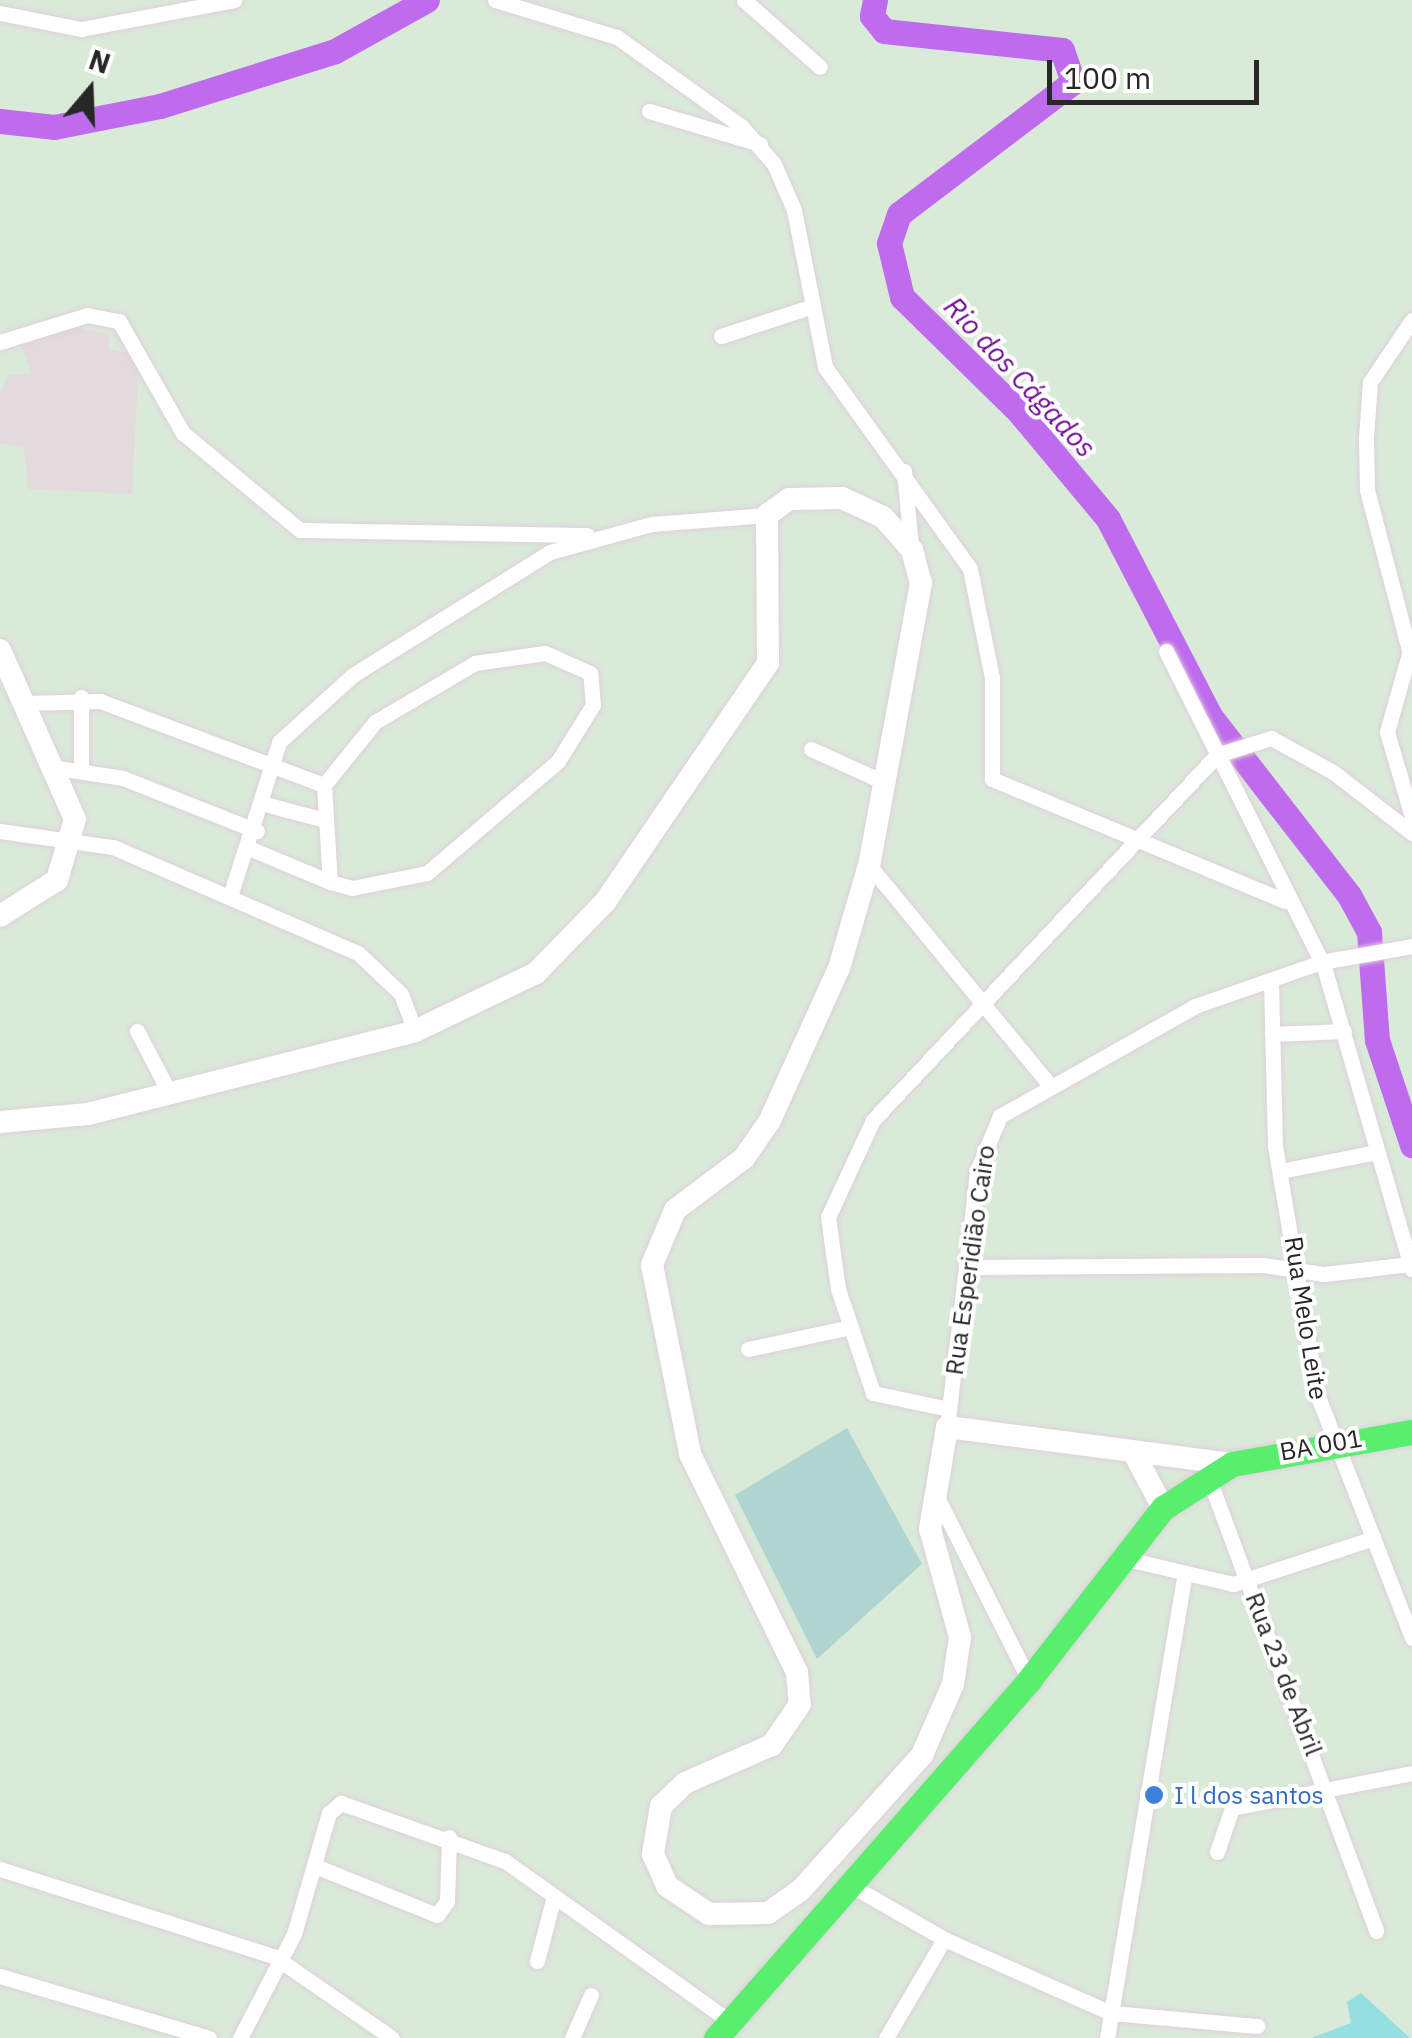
<!DOCTYPE html>
<html>
<head>
<meta charset="utf-8">
<style>
	body { margin:0 }
	#map { position:relative; width:1412px; height:2038px; overflow:hidden; background:#daead9; font-family:"IBM Plex Sans",sans-serif }
	div>[style] { position:absolute }
	[style*='--x'] { left:calc(var(--x)*1px); top:calc(var(--y)*1px); width:calc(var(--w)*1px); rotate:calc(var(--a)*1deg) }
	.industrial>* { inset:0; background:#e2dadd }
	.green>* { inset:0; background:#95dfe1 }
	.cemetery>* { inset:0; background:#b0d4d0 }
	.river>* { height:25px; margin:-12.5px; padding:0 12.5px; transform-origin:12.5px; border-radius:12.5px; background:#be6bed }
	.roads { filter:drop-shadow(0 0 2px #e1cedd) drop-shadow(0 0 2px #e1cedd) }
	.minor>* { height:15px; margin:-7.5px; padding:0 7.5px; transform-origin:7.5px; border-radius:7.5px; background:#fff }
	.secondary>* { height:22px; margin:-11px; padding:0 11px; transform-origin:11px; border-radius:11px; background:#fff }
	.primary>* { height:25px; margin:-12.5px; padding:0 12.5px; transform-origin:12.5px; border-radius:12.5px; background:#59ef6e }
	.dots>* { width:28px; height:28px; translate:-50% -50%; box-sizing:border-box; border:5px solid #fff; border-radius:50% }
	span { translate:-50% -50%; white-space:nowrap; text-align:center; line-height:1.15; -webkit-text-stroke:8px #fff; paint-order:stroke }
	.street-label { font-size:25px; color:#272727 }
	.shop-label { font-size:25px; color:#366cbe }
	.left { translate:0 -50%; text-align:left }
	.water-label { font-size:28px; color:#6f0e95; font-style:italic }
	.north { position:absolute; left:40px; top:40px; width:100px; height:100px; -webkit-text-stroke:8px #fff; paint-order:stroke; rotate:19deg; font-size:28px; font-weight:700; line-height:40px; text-align:center; color:#272727 }
	.north::after { content:''; display:block; margin:auto; width:35px; height:45px; background:#272727; clip-path:polygon(50% 0,100% 100%,50% 72%,0 100%) }
	.scale { position:absolute; left:1047px; top:60px; width:212px; height:45px; box-sizing:border-box; border:5px solid #272727; border-top:0; padding-left:12px; font-size:30px; line-height:35px; white-space:nowrap; color:#272727; -webkit-text-stroke:8px #fff; paint-order:stroke }
</style>
</head>
<body>
<div id="map">
	<div class="industrial">
		<i style="clip-path:polygon(78px 328px,109px 334px,109px 350px,139px 354px,132px 494px,28px 489px,24px 448px,0 443px,0 392px,9px 375px,32px 373px,18px 339px)"></i>
	</div>
	<div class="green">
		<i style="clip-path:polygon(1361px 1993px,1410px 2038px,1311px 2038px,1351px 2023px,1347px 2002px)"></i>
	</div>
	<div class="cemetery">
		<i style="clip-path:polygon(847px 1428px,922px 1564px,817px 1659px,735px 1495px)"></i>
	</div>
	<div class="river">
		<i style="--x:875;--y:0;--w:16;--a:101"></i>
		<i style="--x:872;--y:16;--w:19;--a:51"></i>
		<i style="--x:884;--y:31;--w:179;--a:6.1"></i>
		<i style="--x:1062;--y:50;--w:34;--a:71"></i>
		<i style="--x:1073;--y:82;--w:218;--a:142.8"></i>
		<i style="--x:899;--y:214;--w:31;--a:109"></i>
		<i style="--x:889;--y:243;--w:56;--a:76.5"></i>
		<i style="--x:902;--y:297;--w:164;--a:44.5"></i>
		<i style="--x:1019;--y:412;--w:139;--a:50.2"></i>
		<i style="--x:1108;--y:519;--w:222;--a:62.6"></i>
		<i style="--x:1210;--y:716;--w:227;--a:52.2"></i>
		<i style="--x:1349;--y:895;--w:42;--a:61.6"></i>
		<i style="--x:1369;--y:932;--w:108;--a:85.8"></i>
		<i style="--x:1377;--y:1040;--w:111;--a:71.6"></i>
		<i style="--x:0;--y:121;--w:54;--a:6.3"></i>
		<i style="--x:54;--y:127;--w:108;--a:-11.2"></i>
		<i style="--x:160;--y:106;--w:183;--a:-17.4"></i>
		<i style="--x:335;--y:51;--w:105;--a:-29"></i>
	</div>
	<div class="roads">
		<div class="minor">
			<i style="--x:495;--y:0;--w:127;--a:16.9"></i>
			<i style="--x:617;--y:37;--w:153;--a:35.7"></i>
			<i style="--x:741;--y:126;--w:50;--a:49"></i>
			<i style="--x:774;--y:164;--w:50;--a:66.5"></i>
			<i style="--x:794;--y:210;--w:160;--a:78.8"></i>
			<i style="--x:825;--y:367;--w:249;--a:54.3"></i>
			<i style="--x:970;--y:569;--w:111;--a:78.6"></i>
			<i style="--x:992;--y:678;--w:101;--a:90"></i>
			<i style="--x:992;--y:779;--w:317;--a:22.6"></i>
			<i style="--x:744;--y:0;--w:101;--a:41.4"></i>
			<i style="--x:0;--y:13;--w:83;--a:11.2"></i>
			<i style="--x:81;--y:29;--w:156;--a:-10.7"></i>
			<i style="--x:649;--y:111;--w:116;--a:16.6"></i>
			<i style="--x:1412;--y:320;--w:75;--a:124.1"></i>
			<i style="--x:1370;--y:382;--w:56;--a:94.1"></i>
			<i style="--x:1366;--y:438;--w:52;--a:88.9"></i>
			<i style="--x:1367;--y:490;--w:177;--a:75.3"></i>
			<i style="--x:721;--y:336;--w:94;--a:-18"></i>
			<i style="--x:0;--y:342;--w:91;--a:-17.2"></i>
			<i style="--x:87;--y:315;--w:33;--a:11"></i>
			<i style="--x:119;--y:321;--w:129;--a:60.3"></i>
			<i style="--x:183;--y:433;--w:152;--a:39.7"></i>
			<i style="--x:300;--y:530;--w:287;--a:1"></i>
			<i style="--x:904;--y:471;--w:75;--a:84.7"></i>
			<i style="--x:1166;--y:651;--w:353;--a:63.4"></i>
			<i style="--x:1324;--y:967;--w:315;--a:73.8"></i>
			<i style="--x:1409;--y:654;--w:81;--a:105.8"></i>
			<i style="--x:1387;--y:732;--w:89;--a:73.6"></i>
			<i style="--x:26;--y:703;--w:74;--a:-1.5"></i>
			<i style="--x:100;--y:701;--w:239;--a:20.6"></i>
			<i style="--x:811;--y:749;--w:82;--a:24.4"></i>
			<i style="--x:81;--y:766;--w:69;--a:-90"></i>
			<i style="--x:57;--y:768;--w:67;--a:8.6"></i>
			<i style="--x:123;--y:778;--w:144;--a:21.6"></i>
			<i style="--x:261;--y:803;--w:66;--a:14.9"></i>
			<i style="--x:0;--y:831;--w:114;--a:8.1"></i>
			<i style="--x:113;--y:847;--w:267;--a:23.4"></i>
			<i style="--x:358;--y:953;--w:59;--a:43.6"></i>
			<i style="--x:401;--y:994;--w:40;--a:69"></i>
			<i style="--x:251;--y:849;--w:86;--a:22.7"></i>
			<i style="--x:330;--y:882;--w:23;--a:15"></i>
			<i style="--x:352;--y:888;--w:76;--a:-11.3"></i>
			<i style="--x:427;--y:873;--w:172;--a:-40.5"></i>
			<i style="--x:558;--y:761;--w:66;--a:-58"></i>
			<i style="--x:593;--y:705;--w:32;--a:-95"></i>
			<i style="--x:590;--y:673;--w:49;--a:-156"></i>
			<i style="--x:545;--y:653;--w:71;--a:171.9"></i>
			<i style="--x:475;--y:663;--w:116;--a:149.5"></i>
			<i style="--x:375;--y:722;--w:81;--a:129"></i>
			<i style="--x:324;--y:785;--w:97;--a:86.5"></i>
			<i style="--x:869;--y:865;--w:282;--a:50.6"></i>
			<i style="--x:230;--y:896;--w:162;--a:-72.3"></i>
			<i style="--x:279;--y:742;--w:100;--a:-42.2"></i>
			<i style="--x:353;--y:675;--w:232;--a:-32"></i>
			<i style="--x:550;--y:552;--w:106;--a:-15.4"></i>
			<i style="--x:652;--y:524;--w:115;--a:-4.5"></i>
			<i style="--x:1271;--y:981;--w:165;--a:88.6"></i>
			<i style="--x:1275;--y:1146;--w:252;--a:80.4"></i>
			<i style="--x:1317;--y:1394;--w:262;--a:68.7"></i>
			<i style="--x:137;--y:1031;--w:69;--a:62.3"></i>
			<i style="--x:1272;--y:1034;--w:72;--a:-2.4"></i>
			<i style="--x:1281;--y:1171;--w:97;--a:-11.3"></i>
			<i style="--x:970;--y:1267;--w:293;--a:-0.4"></i>
			<i style="--x:1263;--y:1265;--w:62;--a:8.4"></i>
			<i style="--x:1324;--y:1274;--w:87;--a:-6.6"></i>
			<i style="--x:748;--y:1349;--w:105;--a:-12.1"></i>
			<i style="--x:949;--y:1409;--w:78;--a:-168.1"></i>
			<i style="--x:873;--y:1393;--w:110;--a:-108.6"></i>
			<i style="--x:838;--y:1289;--w:73;--a:-97.9"></i>
			<i style="--x:828;--y:1217;--w:107;--a:-65.1"></i>
			<i style="--x:873;--y:1120;--w:502;--a:-46.7"></i>
			<i style="--x:1217;--y:755;--w:57;--a:-17.5"></i>
			<i style="--x:1271;--y:738;--w:71;--a:28.7"></i>
			<i style="--x:1333;--y:772;--w:100;--a:37.7"></i>
			<i style="--x:948;--y:1419;--w:250;--a:-83.3"></i>
			<i style="--x:977;--y:1171;--w:60;--a:-67.3"></i>
			<i style="--x:1000;--y:1116;--w:224;--a:-29.4"></i>
			<i style="--x:1195;--y:1006;--w:133;--a:-19.2"></i>
			<i style="--x:1321;--y:962;--w:92;--a:-10"></i>
			<i style="--x:1208;--y:1476;--w:485;--a:69.7"></i>
			<i style="--x:935;--y:1493;--w:209;--a:63.3"></i>
			<i style="--x:1123;--y:1558;--w:113;--a:13.3"></i>
			<i style="--x:1233;--y:1584;--w:148;--a:-18.1"></i>
			<i style="--x:1217;--y:1852;--w:46;--a:-71.2"></i>
			<i style="--x:1232;--y:1808;--w:183;--a:-11"></i>
			<i style="--x:315;--y:1866;--w:131;--a:21.9"></i>
			<i style="--x:437;--y:1915;--w:17;--a:-54"></i>
			<i style="--x:447;--y:1901;--w:64;--a:-88.2"></i>
			<i style="--x:0;--y:1869;--w:289;--a:17.7"></i>
			<i style="--x:275;--y:1957;--w:142;--a:34.7"></i>
			<i style="--x:852;--y:1886;--w:106;--a:29.9"></i>
			<i style="--x:944;--y:1939;--w:183;--a:23.9"></i>
			<i style="--x:1111;--y:2013;--w:147;--a:5.1"></i>
			<i style="--x:537;--y:1961;--w:67;--a:-75.3"></i>
			<i style="--x:0;--y:1976;--w:218;--a:16.5"></i>
			<i style="--x:240;--y:2038;--w:117;--a:-62.6"></i>
			<i style="--x:294;--y:1934;--w:126;--a:-73.9"></i>
			<i style="--x:329;--y:1813;--w:16;--a:-40"></i>
			<i style="--x:341;--y:1803;--w:174;--a:19.5"></i>
			<i style="--x:505;--y:1861;--w:277;--a:35.5"></i>
			<i style="--x:572;--y:2038;--w:47;--a:-66.2"></i>
			<i style="--x:886;--y:2038;--w:115;--a:-59.6"></i>
			<i style="--x:1107;--y:2038;--w:468;--a:-80.5"></i>
		</div>
		<div class="secondary">
			<i style="--x:0;--y:650;--w:185;--a:66.1"></i>
			<i style="--x:75;--y:819;--w:64;--a:106.4"></i>
			<i style="--x:57;--y:880;--w:67;--a:147.7"></i>
			<i style="--x:0;--y:1122;--w:88;--a:-5.2"></i>
			<i style="--x:88;--y:1114;--w:337;--a:-14.2"></i>
			<i style="--x:415;--y:1031;--w:134;--a:-25.6"></i>
			<i style="--x:536;--y:973;--w:99;--a:-45.8"></i>
			<i style="--x:605;--y:902;--w:289;--a:-55.7"></i>
			<i style="--x:768;--y:663;--w:148;--a:-90.4"></i>
			<i style="--x:767;--y:515;--w:27;--a:-36"></i>
			<i style="--x:789;--y:499;--w:53;--a:-1.1"></i>
			<i style="--x:842;--y:498;--w:45;--a:24.9"></i>
			<i style="--x:883;--y:517;--w:44;--a:48.7"></i>
			<i style="--x:912;--y:550;--w:34;--a:75"></i>
			<i style="--x:921;--y:583;--w:287;--a:100.4"></i>
			<i style="--x:869;--y:865;--w:107;--a:106.2"></i>
			<i style="--x:839;--y:968;--w:169;--a:114.4"></i>
			<i style="--x:769;--y:1122;--w:44;--a:124.8"></i>
			<i style="--x:744;--y:1158;--w:86;--a:143"></i>
			<i style="--x:675;--y:1210;--w:60;--a:112.7"></i>
			<i style="--x:652;--y:1265;--w:193;--a:78.6"></i>
			<i style="--x:690;--y:1454;--w:243;--a:63.9"></i>
			<i style="--x:797;--y:1672;--w:32;--a:85"></i>
			<i style="--x:800;--y:1704;--w:50;--a:124.3"></i>
			<i style="--x:772;--y:1745;--w:95;--a:156.4"></i>
			<i style="--x:685;--y:1783;--w:33;--a:136"></i>
			<i style="--x:661;--y:1806;--w:49;--a:99.5"></i>
			<i style="--x:653;--y:1854;--w:35;--a:66"></i>
			<i style="--x:667;--y:1886;--w:50;--a:33.7"></i>
			<i style="--x:709;--y:1914;--w:59;--a:-1"></i>
			<i style="--x:768;--y:1913;--w:39;--a:-35"></i>
			<i style="--x:800;--y:1891;--w:183;--a:-48.1"></i>
			<i style="--x:922;--y:1755;--w:77;--a:-66.4"></i>
			<i style="--x:953;--y:1684;--w:48;--a:-81.5"></i>
			<i style="--x:960;--y:1637;--w:112;--a:-105.5"></i>
			<i style="--x:930;--y:1529;--w:103;--a:-80.5"></i>
			<i style="--x:947;--y:1427;--w:287;--a:7.4"></i>
			<i style="--x:1135;--y:1455;--w:60;--a:62.2"></i>
		</div>
		<div class="primary">
			<i style="--x:716;--y:2038;--w:476;--a:-48.8"></i>
			<i style="--x:1029;--y:1680;--w:218;--a:-52.1"></i>
			<i style="--x:1163;--y:1508;--w:82;--a:-32.5"></i>
			<i style="--x:1232;--y:1464;--w:183;--a:-10.1"></i>
		</div>
	</div>
	<div class="dots">
		<i style="left:1154px;top:1795px;background:#3f7fe0"></i>
	</div>
	<div class="street-label">
		<span style="left:970px;top:1260px;rotate:-82deg">Rua Esperidião Cairo</span>
		<span style="left:1306px;top:1318px;rotate:81deg">Rua Melo Leite</span>
		<span style="left:1321px;top:1445px;rotate:-10deg">BA 001</span>
		<span style="left:1284px;top:1674px;rotate:69deg">Rua 23 de Abril</span>
	</div>
	<div class="shop-label">
		<span class="left" style="left:1174px;top:1795px">I l dos santos</span>
	</div>
	<div class="water-label">
		<span style="left:1020px;top:377px;rotate:47deg">Rio dos Cágados</span>
	</div>
	<div class="north">N</div>
	<div class="scale">100 m</div>
</div>
</body>
</html>
